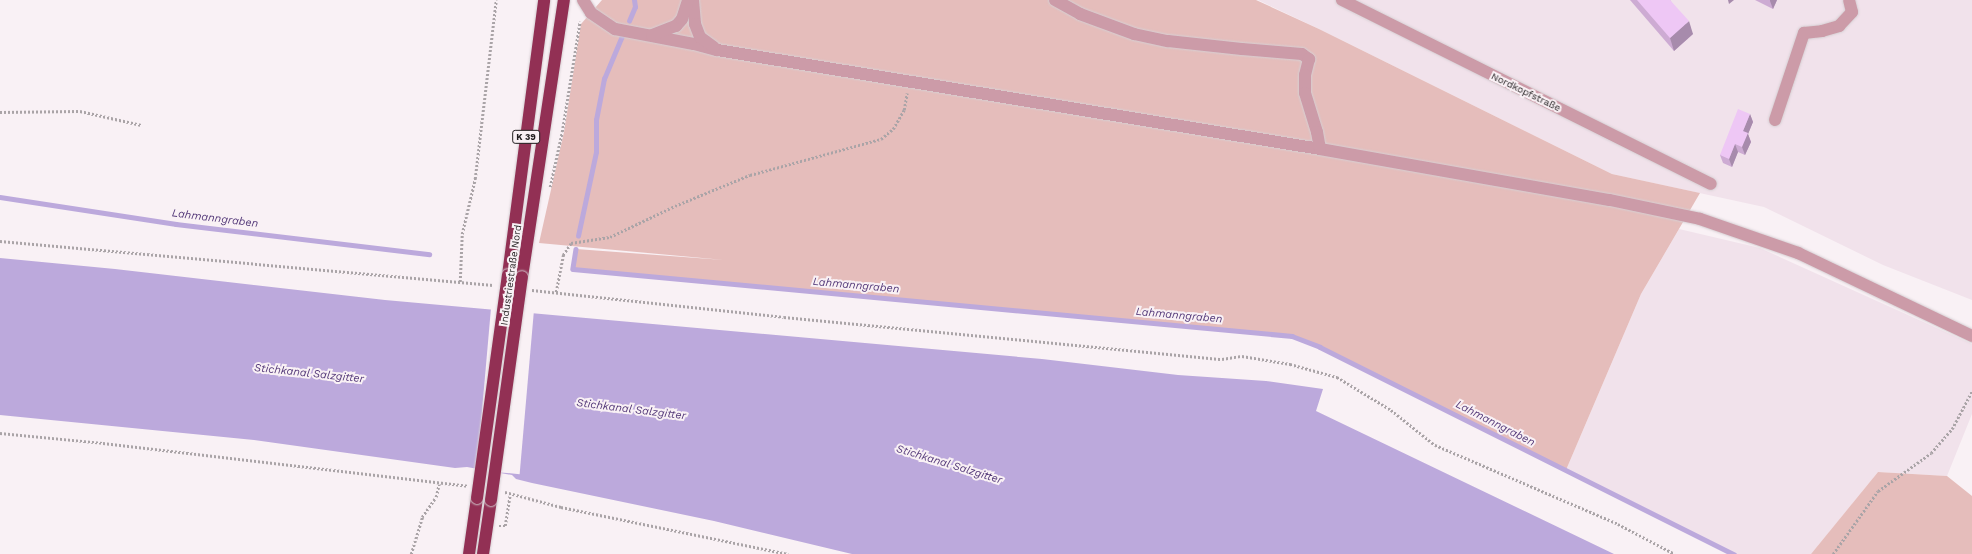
<!DOCTYPE html>
<html>
<head>
<meta charset="utf-8">
<style>
	body { margin:0 }
	#map { position:relative; width:1972px; height:554px; overflow:hidden; background:#f9f1f5; font-family:"Work Sans",sans-serif }
	div>[style] { position:absolute }
	[style*='--x'] { left:calc(var(--x)*1px); top:calc(var(--y)*1px); width:calc(var(--w)*1px); rotate:calc(var(--a)*1deg) }
	.built>* { inset:0; background:#f1e2eb }
	.green>* { inset:0; background:#e5bdbb }
	.water>* { inset:0; background:#bca9dc }
	.pier>* { inset:0; background:#f9f1f5; transform-origin:0 0 }
	.stream>* { height:4.5px; margin:-2.25px; padding:0 2.25px; transform-origin:2.25px; border-radius:2.25px; background:#bca9dc }
	.path>* { height:2.5px; margin-top:-1.25px; transform-origin:0; background:repeating-linear-gradient(90deg,#aaa4a7 0 2px,transparent 0 4px) }
	.roads { filter:drop-shadow(0 0 1px #d6cfd3) drop-shadow(0 0 1px #d6cfd3) }
	.minor>* { height:12px; margin:-6px; padding:0 6px; transform-origin:6px; border-radius:6px; background:#cc9ba8 }
	.highway>* { height:12px; margin:-6px; padding:0 6px; transform-origin:6px; border-radius:6px; background:#923054 }
	.bridges { filter:drop-shadow(0 0 1px #d6cfd3) drop-shadow(0 0 1px #d6cfd3) }
	.highway-bridge>* { height:12px; margin:-6px; padding:0 6px; transform-origin:6px; border-radius:6px; background:#923054 }
	.wall>* { inset:0; background:#cdabd3 }
	.shaded-wall>* { inset:0; background:#a78bac }
	.building>* { inset:0; background:#eec7f5 }
	span { translate:-50% -50%; white-space:nowrap; text-align:center; line-height:1.15; -webkit-text-stroke:4px #f9f1f5; paint-order:stroke }
	.shield-label span { padding:1px 3px; background:#f9f1f5; border:1px solid; border-radius:3px; -webkit-text-stroke-width:0 }
	.shield-label { font-size:9px; color:#211e1f; font-weight:700 }
	.street-label { font-size:10px; color:#211e1f }
	.water-label { font-size:11px; color:#543979; font-style:italic }
</style>
</head>
<body>
<div id="map">
	<div class="built">
		<i style="clip-path:polygon(1258px 0,1972px 0,1972px 300px,1883px 265px,1764px 207px,1612px 174px,1319px 29px)"></i>
		<i style="clip-path:polygon(1679px 229px,1760px 248px,1972px 344px,1972px 414px,1947px 476px,1878px 472px,1811px 554px,1734px 554px,1566px 470px,1641px 294px)"></i>
	</div>
	<div class="green">
		<i style="clip-path:polygon(602px 0,1256px 0,1319px 29px,1612px 174px,1700px 193px,1641px 294px,1566px 470px,1320px 347px,1292px 336px,573px 269px,576px 249px,724px 260px,539px 243px,564px 132px,581px 24px)"></i>
		<i style="clip-path:polygon(1878px 472px,1947px 476px,1972px 496px,1972px 554px,1811px 554px)"></i>
	</div>
	<div class="water">
		<i style="clip-path:polygon(0 258px,115px 269px,385px 300px,1042px 359px,1178px 375px,1266px 381px,1323px 389px,1316px 411px,1614px 554px,852px 554px,714px 521px,532px 483px,516px 479px,512px 475px,467px 467px,455px 468px,254px 440px,0 415px)"></i>
	</div>
	<div class="pier">
		<i style="left:491px;top:308px;width:43px;height:163px;rotate:5deg"></i>
	</div>
	<div class="stream">
		<i style="--x:629;--y:21;--w:15;--a:-67"></i>
		<i style="--x:635;--y:7;--w:7;--a:-98"></i>
		<i style="--x:0;--y:197;--w:178;--a:8.7"></i>
		<i style="--x:176;--y:224;--w:255;--a:6.8"></i>
		<i style="--x:578;--y:236;--w:86;--a:-77.9"></i>
		<i style="--x:596;--y:152;--w:32;--a:-90"></i>
		<i style="--x:596;--y:120;--w:42;--a:-79"></i>
		<i style="--x:604;--y:79;--w:47;--a:-67.3"></i>
		<i style="--x:576;--y:249;--w:20;--a:99"></i>
		<i style="--x:573;--y:269;--w:722;--a:5.32"></i>
		<i style="--x:1292;--y:336;--w:30;--a:21"></i>
		<i style="--x:1320;--y:347;--w:463;--a:26.6"></i>
	</div>
	<div class="path">
		<i style="--x:0;--y:112;--w:80;--a:-0.7"></i>
		<i style="--x:80;--y:111;--w:63;--a:12.9"></i>
		<i style="--x:550;--y:187;--w:56;--a:-77.7"></i>
		<i style="--x:562;--y:132;--w:112;--a:-80.8"></i>
		<i style="--x:0;--y:241;--w:495;--a:5.1"></i>
		<i style="--x:460;--y:282;--w:48;--a:-87.6"></i>
		<i style="--x:462;--y:234;--w:57;--a:-76.7"></i>
		<i style="--x:475;--y:179;--w:180;--a:-83.3"></i>
		<i style="--x:532;--y:290;--w:253;--a:6.1"></i>
		<i style="--x:784;--y:317;--w:440;--a:5.5"></i>
		<i style="--x:1222;--y:359;--w:20;--a:-9"></i>
		<i style="--x:1242;--y:356;--w:49;--a:9.5"></i>
		<i style="--x:1290;--y:364;--w:49;--a:15.5"></i>
		<i style="--x:1337;--y:377;--w:63;--a:31.4"></i>
		<i style="--x:1391;--y:410;--w:56;--a:38.5"></i>
		<i style="--x:1435;--y:445;--w:199;--a:23.3"></i>
		<i style="--x:1618;--y:524;--w:64;--a:27.8"></i>
		<i style="--x:556;--y:292;--w:38;--a:-79"></i>
		<i style="--x:563;--y:255;--w:14;--a:-56"></i>
		<i style="--x:571;--y:243;--w:39;--a:-9"></i>
		<i style="--x:610;--y:237;--w:72;--a:-25.5"></i>
		<i style="--x:675;--y:206;--w:81;--a:-22.5"></i>
		<i style="--x:750;--y:175;--w:136;--a:-15.4"></i>
		<i style="--x:881;--y:139;--w:16;--a:-40"></i>
		<i style="--x:893;--y:129;--w:22;--a:-60"></i>
		<i style="--x:904;--y:110;--w:17;--a:-80"></i>
		<i style="--x:0;--y:433;--w:103;--a:5.5"></i>
		<i style="--x:103;--y:443;--w:367;--a:6.7"></i>
		<i style="--x:505;--y:492;--w:58;--a:15"></i>
		<i style="--x:561;--y:507;--w:232;--a:11.7"></i>
		<i style="--x:499;--y:526;--w:6;--a:0"></i>
		<i style="--x:505;--y:526;--w:32;--a:-81"></i>
		<i style="--x:411;--y:554;--w:39;--a:-73"></i>
		<i style="--x:422;--y:517;--w:24;--a:-55"></i>
		<i style="--x:436;--y:497;--w:13;--a:-77"></i>
		<i style="--x:1833;--y:554;--w:77;--a:-54.5"></i>
		<i style="--x:1878;--y:491;--w:65;--a:-35.6"></i>
		<i style="--x:1931;--y:453;--w:32;--a:-49"></i>
		<i style="--x:1952;--y:429;--w:43;--a:-62.2"></i>
	</div>
	<div class="roads">
		<div class="minor">
			<i style="--x:583;--y:0;--w:15;--a:58"></i>
			<i style="--x:591;--y:13;--w:29;--a:34"></i>
			<i style="--x:615;--y:29;--w:80;--a:10.8"></i>
			<i style="--x:694;--y:44;--w:24;--a:15"></i>
			<i style="--x:717;--y:50;--w:611;--a:9.32"></i>
			<i style="--x:1320;--y:149;--w:294;--a:10"></i>
			<i style="--x:1610;--y:200;--w:92;--a:11.9"></i>
			<i style="--x:1700;--y:219;--w:104;--a:19.1"></i>
			<i style="--x:1798;--y:253;--w:193;--a:25.5"></i>
			<i style="--x:693;--y:0;--w:24;--a:85"></i>
			<i style="--x:695;--y:24;--w:14;--a:69"></i>
			<i style="--x:700;--y:37;--w:17;--a:36"></i>
			<i style="--x:1055;--y:0;--w:29;--a:29"></i>
			<i style="--x:1080;--y:14;--w:58;--a:20.3"></i>
			<i style="--x:1134;--y:34;--w:35;--a:12"></i>
			<i style="--x:1168;--y:41;--w:74;--a:6.2"></i>
			<i style="--x:1242;--y:49;--w:60;--a:4.8"></i>
			<i style="--x:1302;--y:54;--w:9;--a:36"></i>
			<i style="--x:1309;--y:59;--w:16;--a:104"></i>
			<i style="--x:1305;--y:75;--w:18;--a:90"></i>
			<i style="--x:1305;--y:93;--w:41;--a:72.9"></i>
			<i style="--x:1317;--y:132;--w:17;--a:80"></i>
			<i style="--x:1342;--y:0;--w:412;--a:26.5"></i>
			<i style="--x:652;--y:35;--w:26;--a:-21"></i>
			<i style="--x:676;--y:26;--w:9;--a:-49"></i>
			<i style="--x:682;--y:19;--w:20;--a:-72"></i>
			<i style="--x:1775;--y:120;--w:92;--a:-71.6"></i>
			<i style="--x:1804;--y:33;--w:18;--a:-6"></i>
			<i style="--x:1822;--y:31;--w:18;--a:-16"></i>
			<i style="--x:1839;--y:26;--w:19;--a:-47"></i>
			<i style="--x:1852;--y:12;--w:12;--a:-104"></i>
		</div>
		<div class="highway">
			<i style="--x:508;--y:275;--w:277;--a:-82.5"></i>
			<i style="--x:522;--y:277;--w:280;--a:-81.4"></i>
			<i style="--x:469;--y:554;--w:57;--a:-81.9"></i>
			<i style="--x:483;--y:554;--w:55;--a:-81.6"></i>
		</div>
	</div>
	<div class="bridges">
		<div class="highway-bridge">
			<i style="--x:477;--y:498;--w:225;--a:-82.1"></i>
			<i style="--x:491;--y:500;--w:225;--a:-82.1"></i>
		</div>
	</div>
	<div class="wall">
		<i style="clip-path:polygon(1630px 0,1670px 0,1693px 34px,1674px 51px)"></i>
		<i style="clip-path:polygon(1755px 0,1777px 0,1773px 9px)"></i>
		<i style="clip-path:polygon(1750px 114px,1753px 122px,1748px 134px,1751px 142px,1745px 155px,1738px 152px,1732px 167px,1723px 163px,1720px 155px)"></i>
	</div>
	<div class="shaded-wall">
		<i style="clip-path:polygon(1728px 0,1734px 0,1729px 4px)"></i>
		<i style="clip-path:polygon(1770px 0,1777px 0,1773px 9px,1770px 1px)"></i>
		<i style="clip-path:polygon(1689px 21px,1693px 34px,1674px 51px,1670px 38px)"></i>
		<i style="clip-path:polygon(1750px 114px,1753px 122px,1748px 134px,1751px 142px,1745px 155px,1742px 147px,1743px 131px)"></i>
		<i style="clip-path:polygon(1735px 144px,1738px 152px,1732px 167px,1729px 159px)"></i>
	</div>
	<div class="building">
		<i style="clip-path:polygon(1637px 0,1670px 0,1689px 21px,1670px 38px)"></i>
		<i style="clip-path:polygon(1738px 109px,1750px 114px,1743px 131px,1748px 133px,1742px 147px,1735px 144px,1729px 159px,1720px 155px)"></i>
	</div>
	<div class="shield-label">
		<span style="left:526px;top:137px">K 39</span>
	</div>
	<div class="street-label">
		<span style="left:1526px;top:92px;rotate:26deg">Nordkopfstraße</span>
		<span style="left:511px;top:275px;rotate:-82deg">Industriestraße Nord</span>
	</div>
	<div class="water-label">
		<span style="left:215px;top:219px;rotate:7deg">Lahmanngraben</span>
		<span style="left:856px;top:286px;rotate:5deg">Lahmanngraben</span>
		<span style="left:1179px;top:316px;rotate:5deg">Lahmanngraben</span>
		<span style="left:309px;top:374px;rotate:6deg">Stichkanal Salzgitter</span>
		<span style="left:631px;top:410px;rotate:7deg">Stichkanal Salzgitter</span>
		<span style="left:1495px;top:424px;rotate:27deg">Lahmanngraben</span>
		<span style="left:949px;top:465px;rotate:17deg">Stichkanal Salzgitter</span>
	</div>
</div>
</body>
</html>
